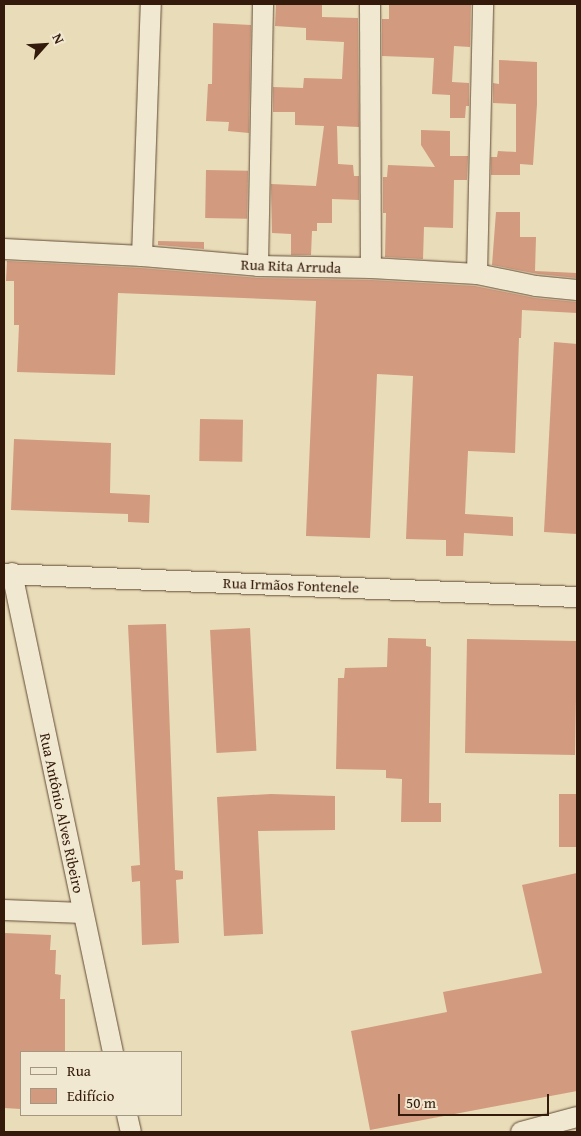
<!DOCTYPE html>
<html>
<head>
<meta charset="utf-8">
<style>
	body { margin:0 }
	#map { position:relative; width:581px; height:1136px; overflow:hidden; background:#e9dcb8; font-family:"Gentium Book Plus",serif }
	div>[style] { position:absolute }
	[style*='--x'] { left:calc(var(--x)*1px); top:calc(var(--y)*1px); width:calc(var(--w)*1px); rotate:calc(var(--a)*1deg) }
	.building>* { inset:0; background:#d29a7f; transform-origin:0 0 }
	.roads { filter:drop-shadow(0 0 1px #614a36) drop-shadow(0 0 1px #614a36) }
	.minor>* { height:20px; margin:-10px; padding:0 10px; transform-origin:10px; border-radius:10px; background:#f1e8d1 }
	span { translate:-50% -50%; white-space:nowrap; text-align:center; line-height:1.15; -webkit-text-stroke:4px #f1e8d1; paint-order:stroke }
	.street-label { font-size:15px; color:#341a0b }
	.frame { position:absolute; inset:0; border:5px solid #341a0b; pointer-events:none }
	.legend { position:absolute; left:20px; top:1051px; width:162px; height:65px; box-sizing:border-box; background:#f1e8d1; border:1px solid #a59682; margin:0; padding:6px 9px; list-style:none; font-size:15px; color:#341a0b }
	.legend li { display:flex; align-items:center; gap:10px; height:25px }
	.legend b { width:25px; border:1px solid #a59682 }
	.north { position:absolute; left:20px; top:20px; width:50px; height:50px; -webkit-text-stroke:4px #f1e8d1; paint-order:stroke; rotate:64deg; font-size:14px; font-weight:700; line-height:20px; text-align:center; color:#341a0b }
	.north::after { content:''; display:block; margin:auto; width:18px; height:22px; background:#341a0b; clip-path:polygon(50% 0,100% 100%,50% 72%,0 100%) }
	.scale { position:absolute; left:398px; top:1094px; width:151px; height:22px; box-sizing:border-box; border:2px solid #341a0b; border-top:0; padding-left:6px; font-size:15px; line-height:18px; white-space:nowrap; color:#341a0b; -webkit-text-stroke:4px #f1e8d1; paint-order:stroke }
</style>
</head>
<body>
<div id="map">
	<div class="building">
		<i style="clip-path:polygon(276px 4px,322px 4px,322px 17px,358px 18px,359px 127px,337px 126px,338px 164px,353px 165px,354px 176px,359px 176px,359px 200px,332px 199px,332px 223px,317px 223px,317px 231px,312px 231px,311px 255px,291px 255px,291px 234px,272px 233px,271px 184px,316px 186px,324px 126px,295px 125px,295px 112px,273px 112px,273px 87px,303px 88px,304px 78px,342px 79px,344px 42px,306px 40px,306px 28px,275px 26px)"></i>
		<i style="clip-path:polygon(389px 4px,471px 4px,470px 47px,454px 46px,452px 82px,469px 83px,469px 106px,466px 106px,465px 118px,450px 118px,450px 95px,432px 94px,434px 58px,382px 56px,382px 19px,389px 19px)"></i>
		<i style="clip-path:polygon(213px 23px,251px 25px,249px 133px,228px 131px,229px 122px,206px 121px,208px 84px,212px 84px)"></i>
		<i style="clip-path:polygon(499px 60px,537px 62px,537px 104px,533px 165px,520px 164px,520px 175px,491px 175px,491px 157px,497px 157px,498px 151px,516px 152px,516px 104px,493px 103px,493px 83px,499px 84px)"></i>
		<i style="clip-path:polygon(421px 130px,450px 131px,450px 156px,468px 156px,467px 180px,454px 180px,453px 228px,424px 227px,423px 259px,385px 257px,386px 213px,383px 213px,383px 177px,387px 177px,388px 165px,435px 167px,421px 145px)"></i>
		<i style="left:206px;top:170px;width:42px;height:48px;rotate:1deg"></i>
		<i style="clip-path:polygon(496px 212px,520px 212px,520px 237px,536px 237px,535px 271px,577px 273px,577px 278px,538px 274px,492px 265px)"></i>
		<i style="clip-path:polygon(158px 241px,204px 242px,204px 249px,158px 245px)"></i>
		<i style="clip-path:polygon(7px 261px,141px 268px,258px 278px,371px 280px,475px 286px,535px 298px,577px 302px,577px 313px,522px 310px,521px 338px,519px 338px,515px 453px,468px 451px,465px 514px,513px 517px,513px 536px,464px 533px,463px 556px,446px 556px,446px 540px,406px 539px,413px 376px,377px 374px,370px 538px,306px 536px,316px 301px,118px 293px,115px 375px,17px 372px,19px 325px,14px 325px,14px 281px,6px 281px)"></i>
		<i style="clip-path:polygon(554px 342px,577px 344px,577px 534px,544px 532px)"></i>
		<i style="left:200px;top:419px;width:43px;height:42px;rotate:1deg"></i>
		<i style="clip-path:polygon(14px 439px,111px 443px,110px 493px,150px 495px,149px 523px,128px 522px,128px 514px,11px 510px)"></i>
		<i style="clip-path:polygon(166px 624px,175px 870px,183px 871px,183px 879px,176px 880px,179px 943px,142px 945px,140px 881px,132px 882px,131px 866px,140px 865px,128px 625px)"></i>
		<i style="left:250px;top:628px;width:123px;height:40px;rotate:87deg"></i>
		<i style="clip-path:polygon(388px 638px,426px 639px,426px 646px,431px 647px,429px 800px,429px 803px,441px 803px,441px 822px,401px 822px,402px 779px,386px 778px,386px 770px,336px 769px,338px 678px,344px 678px,345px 668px,387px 667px)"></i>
		<i style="left:467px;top:639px;width:110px;height:114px;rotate:1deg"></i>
		<i style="clip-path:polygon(271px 794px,335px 796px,335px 830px,258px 831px,263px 934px,224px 936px,217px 797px)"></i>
		<i style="left:559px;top:794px;width:18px;height:53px"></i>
		<i style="clip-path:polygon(577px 873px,577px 1091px,370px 1130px,351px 1031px,447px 1012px,443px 992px,542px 973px,522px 885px)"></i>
		<i style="clip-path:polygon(4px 933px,51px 935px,50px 950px,56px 950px,55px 974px,61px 975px,60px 999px,65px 999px,65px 1052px,21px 1052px,21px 1109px,4px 1108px)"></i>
	</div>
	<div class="roads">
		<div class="minor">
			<i style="--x:370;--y:4;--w:264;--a:89.8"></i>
			<i style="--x:4;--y:249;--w:138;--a:2.9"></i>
			<i style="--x:142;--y:256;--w:116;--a:4.9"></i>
			<i style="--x:258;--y:266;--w:113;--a:1"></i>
			<i style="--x:371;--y:268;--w:106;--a:3.2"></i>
			<i style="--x:477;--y:274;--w:60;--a:11.5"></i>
			<i style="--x:536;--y:286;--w:41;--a:5.6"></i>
			<i style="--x:142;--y:256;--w:252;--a:-88"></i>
			<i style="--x:258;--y:266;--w:262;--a:-88.9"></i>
			<i style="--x:477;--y:274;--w:270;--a:-88.7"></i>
			<i style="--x:12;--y:573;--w:490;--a:78.1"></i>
			<i style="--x:4;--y:574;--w:573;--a:2.3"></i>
			<i style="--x:4;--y:910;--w:79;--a:2.2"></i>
			<i style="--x:127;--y:1115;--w:17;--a:77"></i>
			<i style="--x:521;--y:1132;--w:58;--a:-15"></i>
		</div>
	</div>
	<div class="street-label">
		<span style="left:291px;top:266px;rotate:2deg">Rua Rita Arruda</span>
		<span style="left:291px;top:585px;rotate:2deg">Rua Irmãos Fontenele</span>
		<span style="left:62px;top:813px;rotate:78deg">Rua Antônio Alves Ribeiro</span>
	</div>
	<div class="frame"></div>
	<ul class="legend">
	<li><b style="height:6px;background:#f1e8d1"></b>Rua</li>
	<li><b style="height:14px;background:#d29a7f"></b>Edifício</li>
	</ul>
	<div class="north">N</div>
	<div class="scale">50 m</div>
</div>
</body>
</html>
